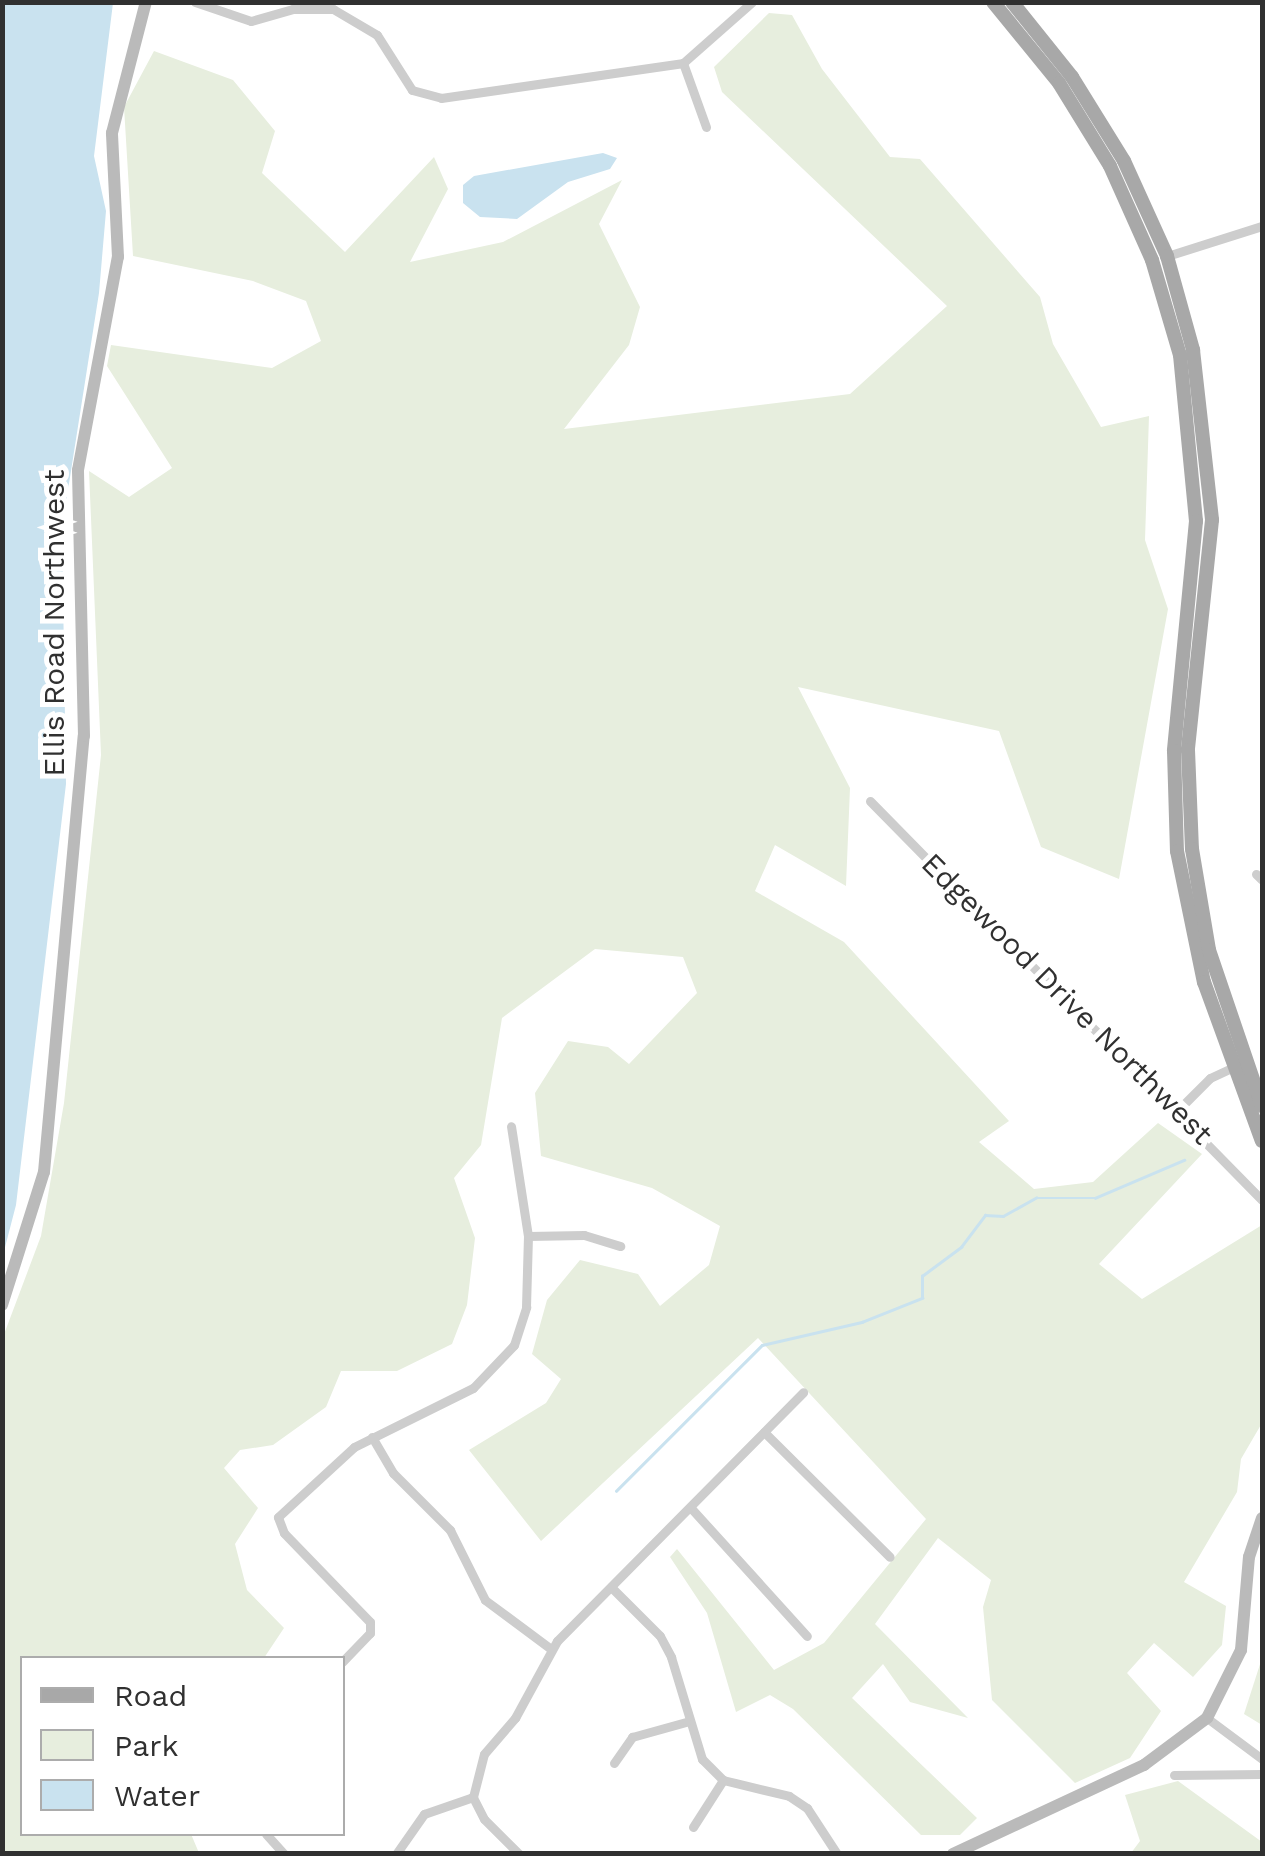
<!DOCTYPE html>
<html>
<head>
<meta charset="utf-8">
<style>
	body { margin:0 }
	#map { position:relative; width:1265px; height:1856px; overflow:hidden; background:#fff; font-family:"Work Sans",sans-serif }
	div>[style] { position:absolute }
	[style*='--x'] { left:calc(var(--x)*1px); top:calc(var(--y)*1px); width:calc(var(--w)*1px); rotate:calc(var(--a)*1deg) }
	.green>* { inset:0; background:#e7eede }
	.water>* { inset:0; background:#c9e2ef }
	.stream>* { height:2.5px; margin:-1.25px; padding:0 1.25px; transform-origin:1.25px; border-radius:1.25px; background:#c9e2ef }
	.street>* { height:9px; margin:-4.5px; padding:0 4.5px; transform-origin:4.5px; border-radius:4.5px; background:#cdcdcd }
	.secondary>* { height:12px; margin:-6px; padding:0 6px; transform-origin:6px; border-radius:6px; background:#bababa }
	.primary>* { height:14px; margin:-7px; padding:0 7px; transform-origin:7px; border-radius:7px; background:#a8a8a8 }
	span { translate:-50% -50%; white-space:nowrap; text-align:center; line-height:1.15; -webkit-text-stroke:10px #fff; paint-order:stroke }
	.street-label { font-size:30px; color:#303030 }
	.frame { position:absolute; inset:0; border:5px solid #303030; pointer-events:none }
	.legend { position:absolute; left:20px; top:1656px; width:325px; height:180px; box-sizing:border-box; background:#fff; border:2px solid #acacac; margin:0; padding:12px 18px; list-style:none; font-size:30px; color:#303030 }
	.legend li { display:flex; align-items:center; gap:20px; height:50px }
	.legend b { width:50px; border:2px solid #acacac }
</style>
</head>
<body>
<div id="map">
	<div class="green">
		<i style="clip-path:polygon(769px 13px,792px 15px,822px 69px,890px 157px,920px 159px,1040px 297px,1053px 344px,1101px 427px,1149px 416px,1145px 540px,1168px 609px,1119px 879px,1041px 847px,999px 731px,798px 687px,850px 788px,846px 886px,775px 845px,755px 891px,844px 942px,1009px 1121px,979px 1142px,1034px 1189px,1093px 1182px,1158px 1123px,1202px 1154px,1099px 1264px,1142px 1299px,1262px 1225px,1262px 1423px,1241px 1459px,1237px 1492px,1184px 1582px,1226px 1606px,1222px 1645px,1193px 1677px,1154px 1643px,1127px 1673px,1161px 1711px,1130px 1758px,1075px 1783px,992px 1700px,983px 1607px,991px 1580px,938px 1538px,875px 1624px,968px 1718px,910px 1702px,883px 1664px,852px 1698px,977px 1818px,960px 1835px,921px 1835px,793px 1709px,770px 1695px,736px 1712px,707px 1613px,670px 1557px,677px 1549px,774px 1670px,824px 1643px,926px 1519px,758px 1338px,541px 1541px,469px 1450px,546px 1403px,561px 1379px,532px 1354px,547px 1300px,580px 1260px,638px 1274px,660px 1306px,709px 1265px,720px 1226px,652px 1188px,541px 1156px,535px 1093px,568px 1041px,608px 1047px,629px 1064px,697px 993px,683px 957px,595px 949px,502px 1018px,481px 1145px,454px 1178px,475px 1238px,467px 1305px,452px 1344px,397px 1371px,341px 1371px,326px 1407px,273px 1445px,240px 1450px,224px 1468px,258px 1508px,235px 1544px,247px 1590px,284px 1628px,264px 1658px,22px 1658px,22px 1834px,191px 1834px,199px 1853px,2px 1853px,3px 1337px,41px 1236px,64px 1103px,101px 755px,89px 471px,129px 497px,172px 468px,107px 366px,111px 345px,272px 368px,321px 341px,306px 301px,253px 281px,133px 256px,124px 107px,154px 51px,233px 80px,275px 131px,262px 173px,345px 252px,434px 157px,448px 189px,410px 262px,503px 242px,622px 180px,599px 224px,640px 307px,629px 345px,564px 429px,850px 394px,947px 306px,722px 92px,714px 67px)"></i>
		<i style="clip-path:polygon(1262px 1658px,1262px 1725px,1244px 1714px)"></i>
		<i style="clip-path:polygon(1178px 1781px,1262px 1842px,1262px 1853px,1131px 1853px,1140px 1841px,1125px 1795px)"></i>
	</div>
	<div class="water">
		<i style="clip-path:polygon(3px 2px,113px 3px,94px 156px,106px 211px,99px 293px,62px 528px,66px 784px,16px 1205px,3px 1255px)"></i>
		<i style="clip-path:polygon(603px 153px,617px 158px,610px 169px,568px 182px,517px 219px,480px 217px,463px 203px,463px 185px,474px 176px)"></i>
	</div>
	<div class="stream">
		<i style="--x:616;--y:1491;--w:206;--a:-45"></i>
		<i style="--x:762;--y:1345;--w:103;--a:-13"></i>
		<i style="--x:862;--y:1322;--w:65;--a:-21.8"></i>
		<i style="--x:922;--y:1298;--w:22;--a:-90"></i>
		<i style="--x:922;--y:1276;--w:49;--a:-36.6"></i>
		<i style="--x:961;--y:1247;--w:40;--a:-53"></i>
		<i style="--x:985;--y:1215;--w:18;--a:3"></i>
		<i style="--x:1003;--y:1216;--w:38;--a:-29"></i>
		<i style="--x:1036;--y:1198;--w:59;--a:0"></i>
		<i style="--x:1095;--y:1198;--w:97;--a:-23.1"></i>
	</div>
	<div class="street">
		<i style="--x:195;--y:2;--w:59;--a:18.7"></i>
		<i style="--x:251;--y:21;--w:44;--a:-15.9"></i>
		<i style="--x:293;--y:9;--w:40;--a:0"></i>
		<i style="--x:333;--y:9;--w:51;--a:30.6"></i>
		<i style="--x:377;--y:35;--w:65;--a:57.5"></i>
		<i style="--x:412;--y:90;--w:30;--a:15"></i>
		<i style="--x:441;--y:98;--w:245;--a:-8.2"></i>
		<i style="--x:683;--y:63;--w:92;--a:-41.5"></i>
		<i style="--x:683;--y:63;--w:68;--a:70.2"></i>
		<i style="--x:1164;--y:257;--w:103;--a:-17.6"></i>
		<i style="--x:870;--y:801;--w:559;--a:45.51"></i>
		<i style="--x:1256;--y:874;--w:8;--a:45"></i>
		<i style="--x:1179;--y:1109;--w:44;--a:-45"></i>
		<i style="--x:1210;--y:1078;--w:29;--a:-25"></i>
		<i style="--x:528;--y:1236;--w:56;--a:-1"></i>
		<i style="--x:584;--y:1235;--w:38;--a:17"></i>
		<i style="--x:764;--y:1432;--w:177;--a:44.8"></i>
		<i style="--x:372;--y:1437;--w:42;--a:59.7"></i>
		<i style="--x:393;--y:1473;--w:81;--a:45"></i>
		<i style="--x:450;--y:1530;--w:78;--a:63.4"></i>
		<i style="--x:485;--y:1600;--w:82;--a:36.6"></i>
		<i style="--x:690;--y:1507;--w:174;--a:47.8"></i>
		<i style="--x:611;--y:1587;--w:69;--a:45"></i>
		<i style="--x:660;--y:1636;--w:24;--a:62"></i>
		<i style="--x:671;--y:1657;--w:107;--a:73.1"></i>
		<i style="--x:702;--y:1759;--w:30;--a:45"></i>
		<i style="--x:723;--y:1780;--w:68;--a:13.6"></i>
		<i style="--x:789;--y:1796;--w:22;--a:34"></i>
		<i style="--x:807;--y:1808;--w:55;--a:56.9"></i>
		<i style="--x:342;--y:1662;--w:40;--a:-46"></i>
		<i style="--x:370;--y:1633;--w:11;--a:-90"></i>
		<i style="--x:370;--y:1622;--w:124;--a:-134"></i>
		<i style="--x:284;--y:1533;--w:17;--a:-111"></i>
		<i style="--x:278;--y:1517;--w:103;--a:-42.6"></i>
		<i style="--x:354;--y:1447;--w:133;--a:-26.4"></i>
		<i style="--x:473;--y:1388;--w:59;--a:-46.4"></i>
		<i style="--x:514;--y:1345;--w:40;--a:-72"></i>
		<i style="--x:526;--y:1307;--w:71;--a:-88.4"></i>
		<i style="--x:528;--y:1236;--w:111;--a:-98.8"></i>
		<i style="--x:1207;--y:1718;--w:69;--a:36.7"></i>
		<i style="--x:614;--y:1763;--w:32;--a:-55"></i>
		<i style="--x:632;--y:1737;--w:56;--a:-15.5"></i>
		<i style="--x:1174;--y:1775;--w:88;--a:-0.7"></i>
		<i style="--x:693;--y:1827;--w:56;--a:-57.4"></i>
		<i style="--x:266;--y:1834;--w:27;--a:48"></i>
		<i style="--x:396;--y:1854;--w:49;--a:-55"></i>
		<i style="--x:424;--y:1814;--w:52;--a:-19.1"></i>
		<i style="--x:519;--y:1854;--w:49;--a:-135"></i>
		<i style="--x:484;--y:1819;--w:25;--a:-117"></i>
		<i style="--x:473;--y:1797;--w:44;--a:-75.7"></i>
		<i style="--x:484;--y:1754;--w:48;--a:-49.3"></i>
		<i style="--x:515;--y:1718;--w:88;--a:-61.4"></i>
		<i style="--x:557;--y:1641;--w:350;--a:-45.3"></i>
	</div>
	<div class="secondary">
		<i style="--x:2;--y:1305;--w:139;--a:-72.5"></i>
		<i style="--x:44;--y:1172;--w:438;--a:-84.8"></i>
		<i style="--x:84;--y:736;--w:266;--a:-91.3"></i>
		<i style="--x:78;--y:470;--w:217;--a:-79.4"></i>
		<i style="--x:118;--y:257;--w:124;--a:-92.8"></i>
		<i style="--x:112;--y:133;--w:135;--a:-75.5"></i>
		<i style="--x:953;--y:1854;--w:211;--a:-25"></i>
		<i style="--x:1144;--y:1765;--w:79;--a:-36.7"></i>
		<i style="--x:1207;--y:1718;--w:76;--a:-63.4"></i>
		<i style="--x:1241;--y:1650;--w:93;--a:-85.1"></i>
		<i style="--x:1249;--y:1557;--w:41;--a:-71.6"></i>
	</div>
	<div class="primary">
		<i style="--x:993;--y:2;--w:104;--a:50.8"></i>
		<i style="--x:1059;--y:83;--w:97;--a:58.4"></i>
		<i style="--x:1110;--y:166;--w:103;--a:65.9"></i>
		<i style="--x:1152;--y:260;--w:99;--a:73.6"></i>
		<i style="--x:1180;--y:355;--w:167;--a:84.5"></i>
		<i style="--x:1196;--y:521;--w:231;--a:95.5"></i>
		<i style="--x:1174;--y:751;--w:100;--a:88.3"></i>
		<i style="--x:1177;--y:851;--w:134;--a:78.4"></i>
		<i style="--x:1204;--y:982;--w:169;--a:70"></i>
		<i style="--x:1012;--y:2;--w:96;--a:51.3"></i>
		<i style="--x:1072;--y:77;--w:99;--a:58.2"></i>
		<i style="--x:1124;--y:161;--w:104;--a:65.6"></i>
		<i style="--x:1167;--y:256;--w:98;--a:74.5"></i>
		<i style="--x:1193;--y:350;--w:171;--a:83.6"></i>
		<i style="--x:1212;--y:520;--w:231;--a:96"></i>
		<i style="--x:1188;--y:750;--w:99;--a:87.7"></i>
		<i style="--x:1192;--y:849;--w:102;--a:80.4"></i>
		<i style="--x:1209;--y:950;--w:165;--a:71.2"></i>
	</div>
	<div class="street-label">
		<span style="left:54px;top:623px;rotate:-90deg">Ellis Road Northwest</span>
		<span style="left:1067px;top:999px;rotate:45deg">Edgewood Drive Northwest</span>
	</div>
	<div class="frame"></div>
	<ul class="legend">
	<li><b style="height:12px;background:#a8a8a8"></b>Road</li>
	<li><b style="height:28px;background:#e7eede"></b>Park</li>
	<li><b style="height:28px;background:#c9e2ef"></b>Water</li>
	</ul>
</div>
</body>
</html>
